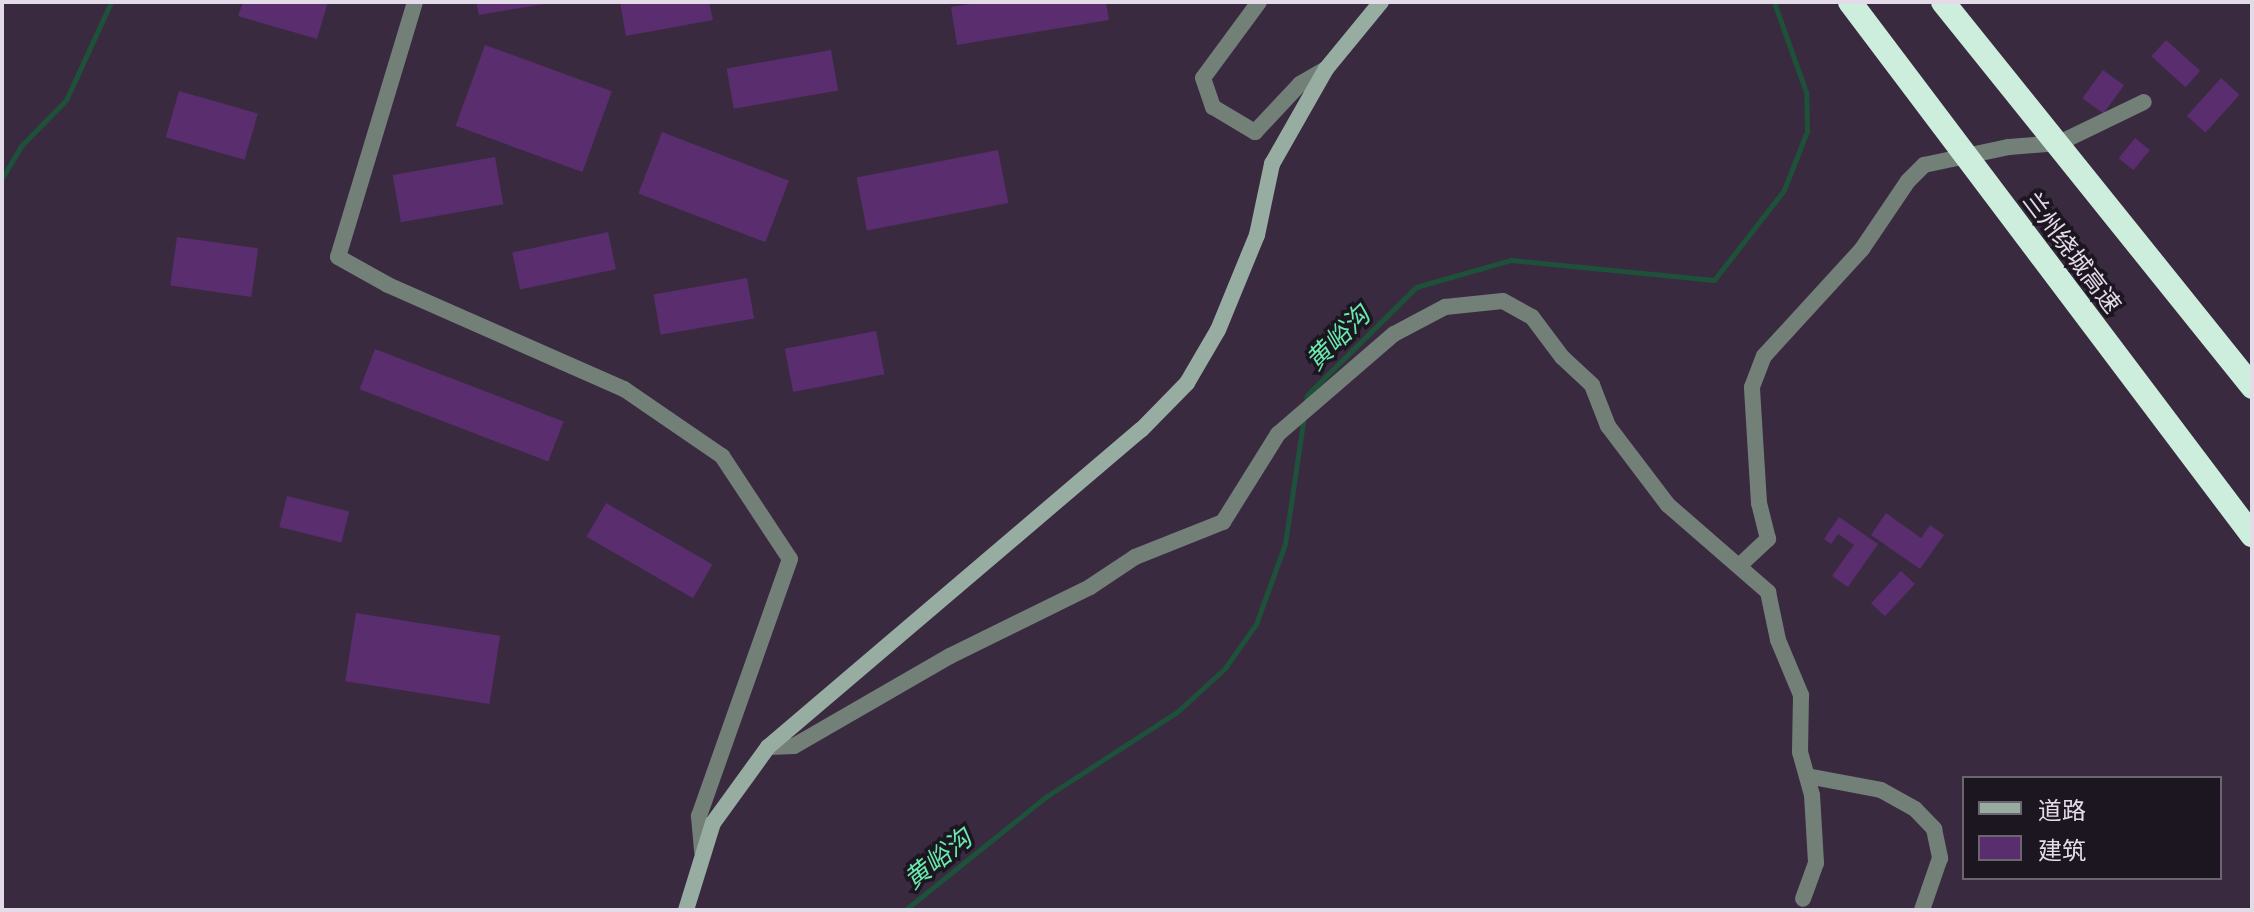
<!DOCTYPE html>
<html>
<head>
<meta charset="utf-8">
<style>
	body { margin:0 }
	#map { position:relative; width:2254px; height:912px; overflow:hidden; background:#392a40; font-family:Commissioner,"Noto Sans SC",sans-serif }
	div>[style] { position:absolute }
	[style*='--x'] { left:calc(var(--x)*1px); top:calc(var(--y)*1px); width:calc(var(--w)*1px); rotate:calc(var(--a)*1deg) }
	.stream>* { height:5px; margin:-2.5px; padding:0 2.5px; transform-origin:2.5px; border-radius:2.5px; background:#1d5139 }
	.building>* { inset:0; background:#592d6e; transform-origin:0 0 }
	.street>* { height:16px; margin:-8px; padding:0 8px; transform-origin:8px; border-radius:8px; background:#738078 }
	.secondary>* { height:16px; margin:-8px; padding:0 8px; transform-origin:8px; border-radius:8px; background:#98ada1 }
	.highway-bridge>* { height:24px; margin:-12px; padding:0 12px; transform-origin:12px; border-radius:12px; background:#cdeedc }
	span { translate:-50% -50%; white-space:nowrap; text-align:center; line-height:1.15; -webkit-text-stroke:7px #1c1620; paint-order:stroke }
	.street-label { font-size:24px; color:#e4dbe9 }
	.water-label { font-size:26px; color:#68eaad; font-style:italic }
	.frame { position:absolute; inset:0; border:4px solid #e4dbe9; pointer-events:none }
	.legend { position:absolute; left:1962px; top:776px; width:260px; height:104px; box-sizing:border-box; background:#1c1620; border:2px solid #6c6570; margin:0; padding:10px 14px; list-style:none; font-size:24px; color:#e4dbe9 }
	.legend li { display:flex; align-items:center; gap:16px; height:40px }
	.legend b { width:40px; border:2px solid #6c6570 }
</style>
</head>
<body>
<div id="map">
	<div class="stream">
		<i style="--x:2;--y:178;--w:39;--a:-59"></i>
		<i style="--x:22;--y:145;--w:63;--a:-45.6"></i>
		<i style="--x:66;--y:100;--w:108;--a:-65.3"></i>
		<i style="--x:1306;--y:402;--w:7;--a:-82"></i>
		<i style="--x:1307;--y:395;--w:153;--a:-44.7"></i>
		<i style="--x:1416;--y:287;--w:99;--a:-15.9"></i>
		<i style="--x:1511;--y:260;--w:204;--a:5.6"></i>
		<i style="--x:1714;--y:280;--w:114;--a:-52.1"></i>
		<i style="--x:1784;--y:190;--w:63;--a:-68.7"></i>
		<i style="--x:1807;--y:131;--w:39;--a:-91"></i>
		<i style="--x:1806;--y:92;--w:96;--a:-109.6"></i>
		<i style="--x:905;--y:910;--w:182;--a:-38.8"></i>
		<i style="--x:1047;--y:796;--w:155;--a:-32.9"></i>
		<i style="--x:1177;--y:712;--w:65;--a:-42.5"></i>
		<i style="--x:1225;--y:668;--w:54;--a:-54.8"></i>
		<i style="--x:1256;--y:624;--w:85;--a:-70.1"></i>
		<i style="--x:1285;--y:544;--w:129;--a:-81.6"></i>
	</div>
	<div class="building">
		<i style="clip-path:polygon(243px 2px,328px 2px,317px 39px,238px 16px)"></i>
		<i style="clip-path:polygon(476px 2px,544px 2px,544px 4px,479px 15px)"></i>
		<i style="clip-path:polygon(620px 2px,709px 2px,713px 20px,626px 36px)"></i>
		<i style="clip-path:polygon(982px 2px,1106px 2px,1109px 20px,957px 45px,951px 7px)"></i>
		<i style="left:2166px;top:40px;width:46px;height:22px;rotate:42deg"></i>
		<i style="left:485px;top:45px;width:135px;height:86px;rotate:20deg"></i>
		<i style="left:831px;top:50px;width:41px;height:106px;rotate:80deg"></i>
		<i style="left:2103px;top:70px;width:26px;height:35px;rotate:36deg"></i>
		<i style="left:2221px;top:78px;width:25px;height:51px;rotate:42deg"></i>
		<i style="left:179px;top:91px;width:82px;height:48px;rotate:16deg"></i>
		<i style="left:662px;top:132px;width:136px;height:66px;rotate:21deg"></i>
		<i style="left:2135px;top:138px;width:19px;height:26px;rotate:39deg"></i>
		<i style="left:998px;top:150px;width:54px;height:144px;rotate:79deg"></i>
		<i style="left:495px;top:157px;width:48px;height:104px;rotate:80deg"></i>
		<i style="left:608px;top:232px;width:38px;height:98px;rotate:78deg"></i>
		<i style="left:177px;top:237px;width:82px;height:49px;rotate:8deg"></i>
		<i style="left:747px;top:278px;width:41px;height:95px;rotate:80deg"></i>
		<i style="left:876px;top:331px;width:44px;height:93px;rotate:79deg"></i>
		<i style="left:375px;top:349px;width:202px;height:43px;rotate:21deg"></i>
		<i style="left:287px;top:496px;width:64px;height:32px;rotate:14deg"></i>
		<i style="left:606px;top:503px;width:123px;height:39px;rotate:30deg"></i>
		<i style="clip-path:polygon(1886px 513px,1921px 538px,1930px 525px,1944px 535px,1920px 569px,1871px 535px)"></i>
		<i style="clip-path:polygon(1839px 517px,1878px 544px,1848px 587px,1832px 576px,1854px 545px,1838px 534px,1831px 544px,1824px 539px)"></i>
		<i style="left:1901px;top:571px;width:19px;height:44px;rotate:43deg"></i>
		<i style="left:356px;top:613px;width:146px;height:69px;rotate:9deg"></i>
	</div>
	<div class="street">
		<i style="--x:415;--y:2;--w:266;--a:106.8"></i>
		<i style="--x:338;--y:257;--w:57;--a:29.2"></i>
		<i style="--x:388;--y:285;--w:258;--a:23.8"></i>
		<i style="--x:624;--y:389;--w:119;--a:34.4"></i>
		<i style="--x:722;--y:456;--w:123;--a:56.6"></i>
		<i style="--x:790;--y:559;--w:273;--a:109.5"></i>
		<i style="--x:699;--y:816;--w:36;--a:85"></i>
		<i style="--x:1259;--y:2;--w:94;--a:126.4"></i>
		<i style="--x:1203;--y:78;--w:31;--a:71"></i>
		<i style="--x:1213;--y:107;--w:49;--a:30.8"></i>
		<i style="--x:1255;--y:132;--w:66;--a:-46.8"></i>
		<i style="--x:1300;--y:84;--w:30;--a:-30"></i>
		<i style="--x:1739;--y:566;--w:40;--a:-43"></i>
		<i style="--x:1768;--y:539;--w:37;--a:-104"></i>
		<i style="--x:1759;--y:503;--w:116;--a:-93.5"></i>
		<i style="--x:1752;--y:387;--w:33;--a:-69"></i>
		<i style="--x:1764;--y:356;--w:145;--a:-47.5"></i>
		<i style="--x:1862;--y:249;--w:82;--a:-55.9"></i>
		<i style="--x:1908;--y:181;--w:23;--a:-45"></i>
		<i style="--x:1924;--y:165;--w:87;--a:-12"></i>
		<i style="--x:2009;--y:147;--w:50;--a:-4.6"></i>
		<i style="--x:2059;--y:143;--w:94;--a:-25.8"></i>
		<i style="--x:768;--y:747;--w:26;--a:-2"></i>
		<i style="--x:794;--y:746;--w:180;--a:-30"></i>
		<i style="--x:950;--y:656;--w:156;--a:-26.2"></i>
		<i style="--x:1090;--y:587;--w:54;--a:-33.7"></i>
		<i style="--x:1135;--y:557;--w:95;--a:-21.7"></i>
		<i style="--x:1223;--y:522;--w:104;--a:-58"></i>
		<i style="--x:1278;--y:434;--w:153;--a:-40.8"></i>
		<i style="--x:1394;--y:334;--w:58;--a:-27.9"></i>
		<i style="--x:1445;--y:307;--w:58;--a:-5.9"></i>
		<i style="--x:1503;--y:301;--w:33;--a:29"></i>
		<i style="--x:1532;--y:317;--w:50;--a:53.1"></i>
		<i style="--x:1562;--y:357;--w:41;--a:43"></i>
		<i style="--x:1592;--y:385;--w:44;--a:68.7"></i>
		<i style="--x:1608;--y:426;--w:99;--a:52.8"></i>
		<i style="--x:1668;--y:505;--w:133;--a:41"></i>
		<i style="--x:1768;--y:592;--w:49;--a:78.2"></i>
		<i style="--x:1778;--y:640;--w:60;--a:67.3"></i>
		<i style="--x:1801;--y:695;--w:57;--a:91"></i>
		<i style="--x:1800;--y:752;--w:45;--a:74.4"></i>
		<i style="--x:1812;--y:795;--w:68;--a:86.6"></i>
		<i style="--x:1816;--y:863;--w:38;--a:110"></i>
		<i style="--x:1807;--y:776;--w:75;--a:10.7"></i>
		<i style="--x:1881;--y:790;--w:39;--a:29"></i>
		<i style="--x:1915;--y:809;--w:28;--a:46"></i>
		<i style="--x:1934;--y:829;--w:30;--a:78"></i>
		<i style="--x:1940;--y:858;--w:55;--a:109.1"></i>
	</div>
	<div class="secondary">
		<i style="--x:686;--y:910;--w:91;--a:-72.8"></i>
		<i style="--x:713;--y:823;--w:94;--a:-54.1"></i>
		<i style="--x:768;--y:747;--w:490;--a:-40.4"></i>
		<i style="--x:1141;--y:430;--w:66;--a:-45.6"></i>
		<i style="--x:1187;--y:383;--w:61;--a:-59.7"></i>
		<i style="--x:1218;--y:330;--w:103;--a:-67.7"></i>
		<i style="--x:1257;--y:235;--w:73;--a:-78.1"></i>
		<i style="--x:1272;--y:164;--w:109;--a:-60.4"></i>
		<i style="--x:1326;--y:69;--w:87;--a:-50.6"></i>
	</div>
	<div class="highway-bridge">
		<i style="--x:1850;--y:2;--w:668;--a:52.98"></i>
		<i style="--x:1943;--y:2;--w:494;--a:51.2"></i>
	</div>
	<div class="street-label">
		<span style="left:2073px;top:252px;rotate:53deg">兰州绕城高速</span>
	</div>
	<div class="water-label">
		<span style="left:1337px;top:337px;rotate:-45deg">黄峪沟</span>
		<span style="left:937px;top:858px;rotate:-39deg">黄峪沟</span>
	</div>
	<div class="frame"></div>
	<ul class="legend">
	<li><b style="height:10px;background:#98ada1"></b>道路</li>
	<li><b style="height:22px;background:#592d6e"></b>建筑</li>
	</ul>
</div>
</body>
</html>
